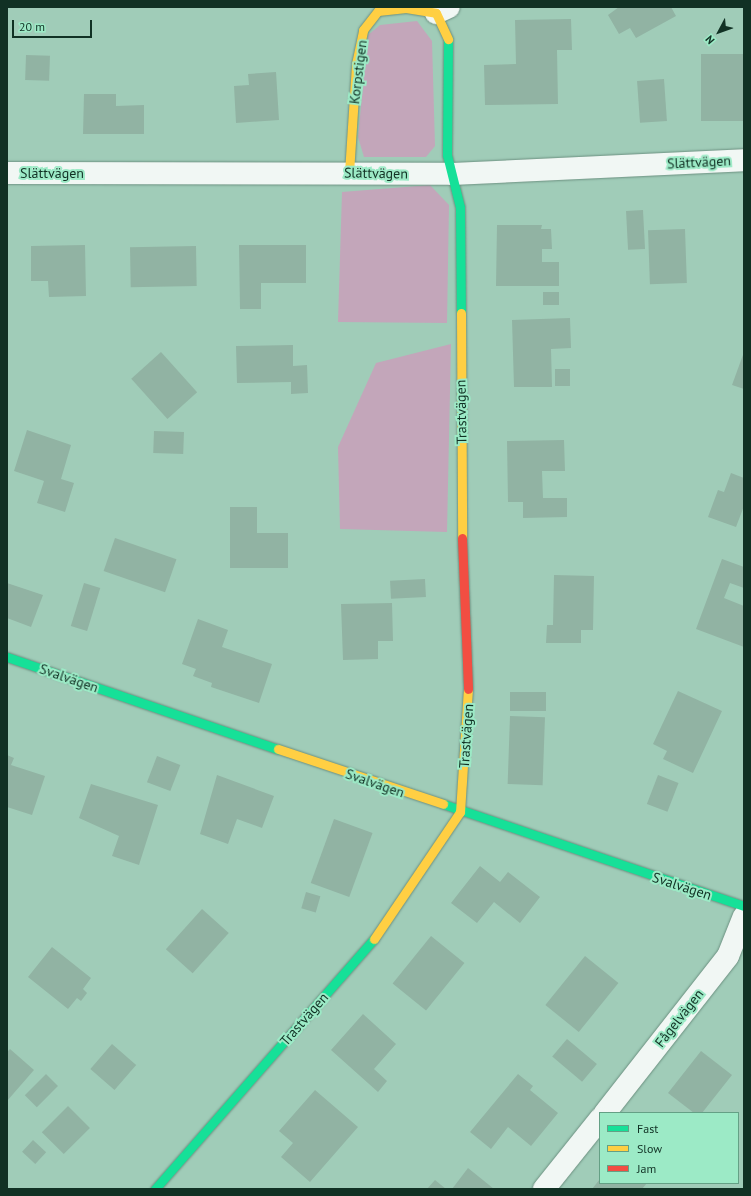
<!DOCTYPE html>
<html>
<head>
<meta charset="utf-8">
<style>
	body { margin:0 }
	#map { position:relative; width:751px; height:1196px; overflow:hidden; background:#a0ccb8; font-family:"PT Sans",sans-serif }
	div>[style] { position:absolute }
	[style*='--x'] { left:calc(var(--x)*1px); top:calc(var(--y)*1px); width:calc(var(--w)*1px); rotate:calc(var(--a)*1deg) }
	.green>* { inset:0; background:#c3a6ba }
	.building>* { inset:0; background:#91b3a3; transform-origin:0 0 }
	.roads { filter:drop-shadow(0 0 1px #6c9080) drop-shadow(0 0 1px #6c9080) }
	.street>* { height:22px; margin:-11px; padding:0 11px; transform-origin:11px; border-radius:11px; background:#f1f7f4 }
	.fast>* { height:9px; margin:-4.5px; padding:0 4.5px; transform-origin:4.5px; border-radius:4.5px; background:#16e098 }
	.slow>* { height:9px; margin:-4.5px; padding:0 4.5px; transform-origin:4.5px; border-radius:4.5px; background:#ffcf43 }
	.jam>* { height:9px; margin:-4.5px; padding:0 4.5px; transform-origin:4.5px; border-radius:4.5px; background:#f24e42 }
	span { translate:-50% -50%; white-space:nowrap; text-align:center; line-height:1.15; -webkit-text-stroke:4px #9ceac6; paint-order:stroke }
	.street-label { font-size:14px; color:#113124 }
	.frame { position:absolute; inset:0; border:8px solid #113124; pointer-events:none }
	.legend { position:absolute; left:599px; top:1112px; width:140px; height:72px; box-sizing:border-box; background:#9ceac6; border:1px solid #64a085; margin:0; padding:5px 7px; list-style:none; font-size:12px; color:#113124 }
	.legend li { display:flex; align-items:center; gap:8px; height:20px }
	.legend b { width:20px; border:1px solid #64a085 }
	.north { position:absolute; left:699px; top:12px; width:40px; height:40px; -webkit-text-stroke:3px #9ceac6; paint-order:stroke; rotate:229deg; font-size:11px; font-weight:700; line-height:16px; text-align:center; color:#113124 }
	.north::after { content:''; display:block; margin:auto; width:14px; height:18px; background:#113124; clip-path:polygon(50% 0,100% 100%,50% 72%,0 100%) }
	.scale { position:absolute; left:12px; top:20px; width:80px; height:18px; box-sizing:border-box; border:2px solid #113124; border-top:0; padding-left:5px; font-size:12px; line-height:14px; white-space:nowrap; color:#113124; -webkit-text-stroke:3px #9ceac6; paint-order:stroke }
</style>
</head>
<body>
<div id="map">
	<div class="green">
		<i style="clip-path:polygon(417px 21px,432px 41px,435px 146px,426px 157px,364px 157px,358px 137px,368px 35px,380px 25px)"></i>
		<i style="clip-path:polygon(430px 185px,449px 205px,447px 323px,338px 322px,342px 192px)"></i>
		<i style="clip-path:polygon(451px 344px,447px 532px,340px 529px,338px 447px,376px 363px)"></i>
	</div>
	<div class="building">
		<i style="clip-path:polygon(619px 7px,671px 7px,676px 16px,636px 38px,630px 28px,619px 34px,608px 15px)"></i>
		<i style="clip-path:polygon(571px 19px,572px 50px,557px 50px,558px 104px,485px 105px,484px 65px,516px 64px,515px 20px)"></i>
		<i style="left:744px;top:54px;width:67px;height:43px;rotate:90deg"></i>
		<i style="left:26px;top:55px;width:24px;height:25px;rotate:2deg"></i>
		<i style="clip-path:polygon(276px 72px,279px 120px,236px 123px,234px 86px,249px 85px,248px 74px)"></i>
		<i style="left:664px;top:79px;width:42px;height:27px;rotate:86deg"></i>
		<i style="clip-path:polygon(84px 94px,116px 94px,116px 106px,144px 105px,144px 134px,83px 134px)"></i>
		<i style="left:643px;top:210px;width:39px;height:17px;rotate:87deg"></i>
		<i style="clip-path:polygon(497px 225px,542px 225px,541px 229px,551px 229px,552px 249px,542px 249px,542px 262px,559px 262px,559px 286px,496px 286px)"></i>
		<i style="left:685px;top:229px;width:54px;height:37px;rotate:88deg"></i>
		<i style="clip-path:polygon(85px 245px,86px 296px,49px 297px,48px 281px,31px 281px,31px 246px)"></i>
		<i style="clip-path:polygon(239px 245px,306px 245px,306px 283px,261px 283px,261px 309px,240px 309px)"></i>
		<i style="left:196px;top:246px;width:40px;height:66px;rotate:89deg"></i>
		<i style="left:543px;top:292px;width:16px;height:13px"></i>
		<i style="clip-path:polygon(570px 318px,571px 348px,551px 349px,552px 387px,514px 387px,512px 320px)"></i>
		<i style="clip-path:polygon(293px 345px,293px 366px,307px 365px,308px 393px,291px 394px,291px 382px,237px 383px,236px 346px)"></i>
		<i style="left:161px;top:352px;width:54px;height:40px;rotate:48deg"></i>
		<i style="clip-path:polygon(744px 352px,744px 389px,732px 385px)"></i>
		<i style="left:555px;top:369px;width:15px;height:17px"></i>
		<i style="clip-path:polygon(27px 430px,71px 445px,61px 479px,74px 483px,65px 512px,37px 503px,44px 481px,14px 471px)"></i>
		<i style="left:154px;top:431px;width:30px;height:22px;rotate:2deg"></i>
		<i style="clip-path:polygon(564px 440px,565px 471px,542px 471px,543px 498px,567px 498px,567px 517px,523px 518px,523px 502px,508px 502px,507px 441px)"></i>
		<i style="clip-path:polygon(731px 473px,744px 478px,744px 506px,736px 527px,708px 517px,718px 490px,724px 492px)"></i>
		<i style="clip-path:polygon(230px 507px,257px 507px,257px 533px,288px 533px,288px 568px,230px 568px)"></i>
		<i style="left:115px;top:538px;width:65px;height:35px;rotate:19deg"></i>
		<i style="clip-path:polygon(722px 559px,744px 567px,744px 588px,730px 583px,724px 598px,744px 606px,744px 647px,696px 629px)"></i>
		<i style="clip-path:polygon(554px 575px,594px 576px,593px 630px,581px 630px,581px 643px,546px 643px,547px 625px,553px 625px)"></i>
		<i style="left:425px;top:579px;width:18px;height:35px;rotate:87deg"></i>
		<i style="clip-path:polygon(7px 583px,43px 595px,31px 627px,7px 618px)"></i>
		<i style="left:84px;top:583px;width:17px;height:45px;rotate:17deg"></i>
		<i style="clip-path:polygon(392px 603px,393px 641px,378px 641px,378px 659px,343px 660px,341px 604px)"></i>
		<i style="clip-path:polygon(198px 619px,228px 630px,222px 647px,272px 664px,259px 703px,211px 687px,212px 683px,193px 676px,196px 669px,182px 664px)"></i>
		<i style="clip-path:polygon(678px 691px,722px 711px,693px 773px,663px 759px,667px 751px,653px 744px)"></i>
		<i style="left:510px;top:692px;width:36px;height:19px"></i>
		<i style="left:510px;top:716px;width:35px;height:68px;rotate:2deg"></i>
		<i style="clip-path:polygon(7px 755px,14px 758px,11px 765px,45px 776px,32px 815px,7px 807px)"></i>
		<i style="left:157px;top:756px;width:25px;height:28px;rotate:21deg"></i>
		<i style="clip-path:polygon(217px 775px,274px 796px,262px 828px,237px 819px,228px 844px,200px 834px)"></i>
		<i style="left:658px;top:775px;width:22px;height:31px;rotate:21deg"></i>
		<i style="clip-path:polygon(91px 784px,158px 805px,139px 865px,112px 856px,119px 836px,79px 818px)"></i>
		<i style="left:334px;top:819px;width:41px;height:68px;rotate:20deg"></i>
		<i style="clip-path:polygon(480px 866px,500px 882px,508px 872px,540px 897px,520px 923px,494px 902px,477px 923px,451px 903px)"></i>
		<i style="left:306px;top:892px;width:15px;height:17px;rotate:16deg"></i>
		<i style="left:202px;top:909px;width:36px;height:54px;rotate:42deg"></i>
		<i style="left:431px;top:936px;width:43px;height:61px;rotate:39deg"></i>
		<i style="clip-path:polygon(52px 947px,91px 978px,83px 989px,87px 993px,81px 1001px,77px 998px,68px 1009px,28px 977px)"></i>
		<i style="left:585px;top:956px;width:43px;height:63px;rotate:39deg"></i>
		<i style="clip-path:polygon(363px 1014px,396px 1044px,374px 1069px,387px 1081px,378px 1092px,331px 1050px)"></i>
		<i style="left:567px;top:1039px;width:39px;height:23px;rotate:40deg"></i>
		<i style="left:112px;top:1044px;width:32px;height:33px;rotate:41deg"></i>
		<i style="clip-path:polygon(10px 1049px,34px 1070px,7px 1101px,7px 1052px)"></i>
		<i style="clip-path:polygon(701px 1051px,732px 1075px,702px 1113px,694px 1113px,668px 1093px)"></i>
		<i style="left:46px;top:1074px;width:17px;height:30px;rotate:45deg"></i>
		<i style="clip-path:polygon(518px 1074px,533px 1086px,530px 1090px,558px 1113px,531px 1146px,508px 1127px,491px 1149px,470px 1132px)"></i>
		<i style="clip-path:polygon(315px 1090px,358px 1127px,310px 1182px,281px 1157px,293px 1143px,279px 1131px)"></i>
		<i style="left:68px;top:1106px;width:31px;height:37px;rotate:45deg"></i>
		<i style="left:33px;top:1140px;width:18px;height:16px;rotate:43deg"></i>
		<i style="clip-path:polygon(468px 1168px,494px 1189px,452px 1189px)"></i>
		<i style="clip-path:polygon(600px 1179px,600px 1183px,647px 1183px,642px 1189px,592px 1189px)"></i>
		<i style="clip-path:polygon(435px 1180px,446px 1189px,427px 1189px)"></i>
	</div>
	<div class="roads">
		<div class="street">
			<i style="--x:436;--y:13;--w:14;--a:-25"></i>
			<i style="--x:7;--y:173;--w:445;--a:0.1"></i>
			<i style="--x:452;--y:174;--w:292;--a:-2.7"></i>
			<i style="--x:605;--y:1113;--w:199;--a:-51.9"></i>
			<i style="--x:728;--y:956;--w:43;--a:-68.2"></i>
			<i style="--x:544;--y:1189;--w:90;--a:-51.3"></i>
		</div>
		<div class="fast">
			<i style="--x:448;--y:39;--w:116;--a:90.5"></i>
			<i style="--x:447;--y:155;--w:54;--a:76"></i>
			<i style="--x:460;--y:207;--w:106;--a:89.5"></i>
			<i style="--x:7;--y:657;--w:286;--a:18.8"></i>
			<i style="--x:443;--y:804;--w:318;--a:18.7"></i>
			<i style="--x:155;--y:1189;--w:332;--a:-48.8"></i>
		</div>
		<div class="slow">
			<i style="--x:349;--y:173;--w:109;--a:-86.3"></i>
			<i style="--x:356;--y:64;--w:35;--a:-78"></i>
			<i style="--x:363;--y:30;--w:24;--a:-52"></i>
			<i style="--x:378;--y:11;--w:28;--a:-6"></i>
			<i style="--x:406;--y:8;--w:30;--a:9"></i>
			<i style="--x:436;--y:13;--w:29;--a:65"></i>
			<i style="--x:461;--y:313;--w:225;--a:89.7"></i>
			<i style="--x:278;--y:749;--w:174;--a:18.4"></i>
			<i style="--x:374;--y:939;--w:153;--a:-55.9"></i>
			<i style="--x:460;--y:812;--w:123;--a:-86.3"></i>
		</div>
		<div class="jam">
			<i style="--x:462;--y:538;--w:151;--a:87.7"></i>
		</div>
	</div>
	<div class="street-label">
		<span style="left:358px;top:72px;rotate:-83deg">Korpstigen</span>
		<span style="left:699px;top:162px;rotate:-3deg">Slättvägen</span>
		<span style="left:52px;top:173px">Slättvägen</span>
		<span style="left:376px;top:173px;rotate:1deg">Slättvägen</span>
		<span style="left:461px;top:412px;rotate:-91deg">Trastvägen</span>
		<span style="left:69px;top:678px;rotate:19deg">Svalvägen</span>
		<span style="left:466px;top:736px;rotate:-86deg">Trastvägen</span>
		<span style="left:375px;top:783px;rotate:19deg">Svalvägen</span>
		<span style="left:682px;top:886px;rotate:18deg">Svalvägen</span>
		<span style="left:679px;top:1018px;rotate:-52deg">Fågelvägen</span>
		<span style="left:304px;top:1019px;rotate:-49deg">Trastvägen</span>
	</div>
	<div class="frame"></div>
	<ul class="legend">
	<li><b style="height:5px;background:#16e098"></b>Fast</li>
	<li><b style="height:5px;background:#ffcf43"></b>Slow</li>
	<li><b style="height:5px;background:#f24e42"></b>Jam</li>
	</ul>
	<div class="north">N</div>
	<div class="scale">20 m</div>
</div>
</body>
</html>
